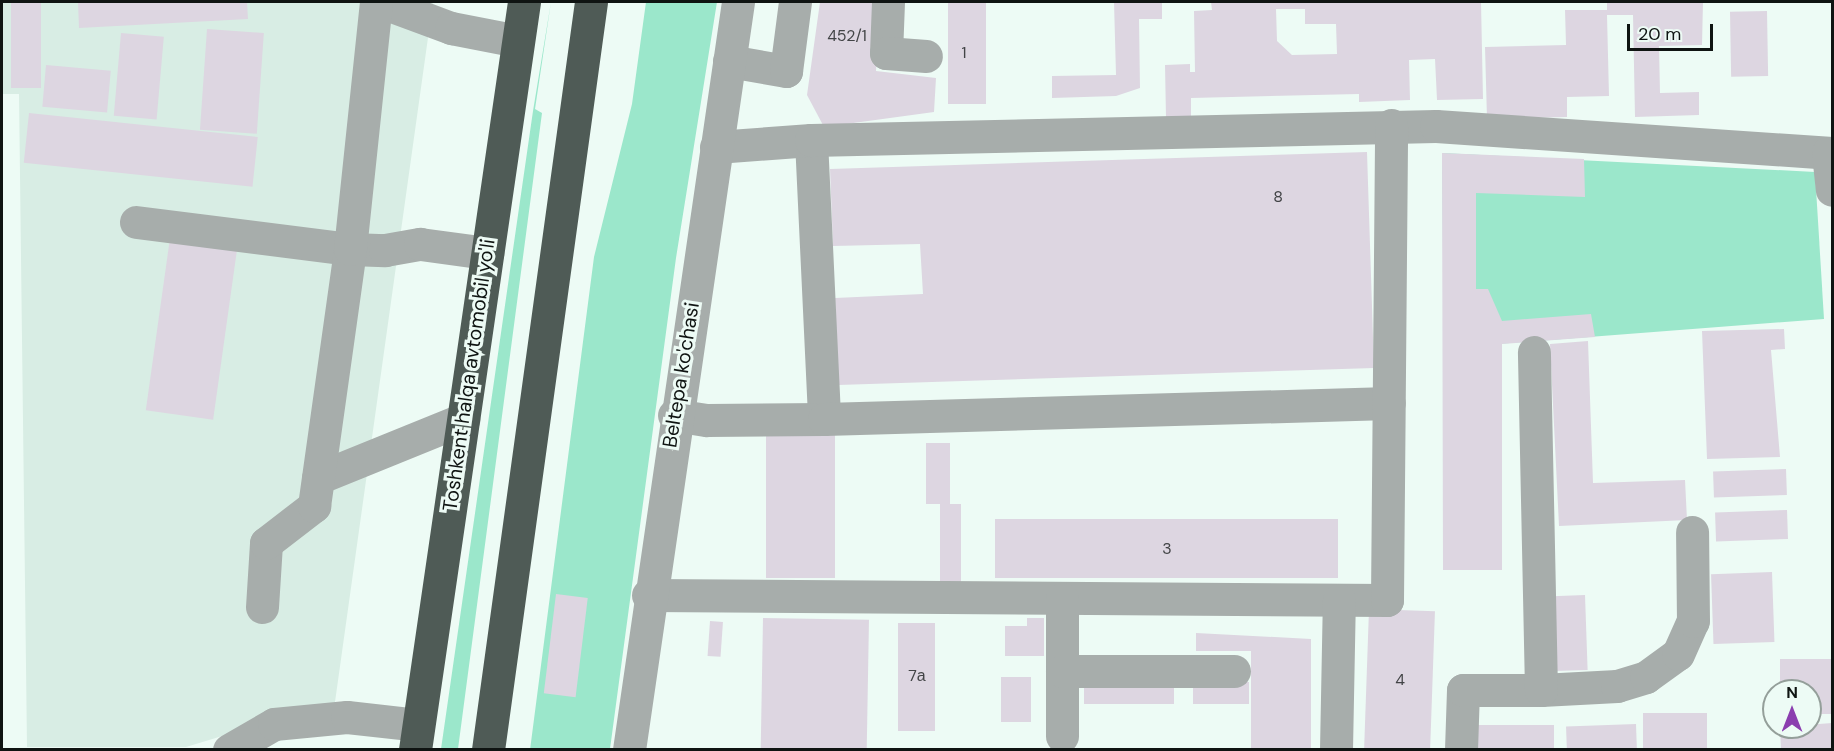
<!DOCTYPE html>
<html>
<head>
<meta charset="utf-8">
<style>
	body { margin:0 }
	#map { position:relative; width:1834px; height:751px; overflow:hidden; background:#edfbf5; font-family:"DM Sans",sans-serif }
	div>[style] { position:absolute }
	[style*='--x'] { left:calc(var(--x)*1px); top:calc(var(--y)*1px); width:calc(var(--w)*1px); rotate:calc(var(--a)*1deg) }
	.built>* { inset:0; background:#d8ede4 }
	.green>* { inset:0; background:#9be7cb }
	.building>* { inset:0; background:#ddd6e1; transform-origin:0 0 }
	.minor>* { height:33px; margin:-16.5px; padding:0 16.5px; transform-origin:16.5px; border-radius:16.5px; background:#a7adab }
	.highway>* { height:33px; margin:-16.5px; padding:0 16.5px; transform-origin:16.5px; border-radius:16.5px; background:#4f5b56 }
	span { translate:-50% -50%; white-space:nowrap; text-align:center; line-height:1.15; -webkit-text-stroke:6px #edfbf5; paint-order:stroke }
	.number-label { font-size:16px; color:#424446 }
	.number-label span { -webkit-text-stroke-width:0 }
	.street-label { font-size:20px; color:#0f1412 }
	.frame { position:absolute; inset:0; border:3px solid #0f1412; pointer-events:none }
	.north { position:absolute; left:1762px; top:679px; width:60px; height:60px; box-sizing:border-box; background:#edfbf5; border:2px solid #949f9a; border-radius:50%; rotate:0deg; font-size:16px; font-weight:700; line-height:24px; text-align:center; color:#0f1412 }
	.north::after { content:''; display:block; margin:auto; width:21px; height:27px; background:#8b3eaf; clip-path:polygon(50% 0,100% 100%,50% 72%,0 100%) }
	.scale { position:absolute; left:1627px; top:24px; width:86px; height:27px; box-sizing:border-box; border:3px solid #0f1412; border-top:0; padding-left:8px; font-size:18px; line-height:21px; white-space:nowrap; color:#0f1412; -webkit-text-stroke:4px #edfbf5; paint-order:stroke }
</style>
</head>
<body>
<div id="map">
	<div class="built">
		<i style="clip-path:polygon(2px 2px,433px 2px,335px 702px,186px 747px,27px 747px,19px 94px,2px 94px)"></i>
	</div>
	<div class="green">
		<i style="clip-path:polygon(551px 2px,535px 109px,542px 113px,458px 749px,441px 749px,533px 111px)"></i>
		<i style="clip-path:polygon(646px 2px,717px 2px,676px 258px,610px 749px,530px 750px,594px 257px,632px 104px)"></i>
		<i style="clip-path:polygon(1442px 153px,1815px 172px,1824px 319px,1444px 348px)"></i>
	</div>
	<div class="building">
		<i style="left:11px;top:2px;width:30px;height:86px"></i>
		<i style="clip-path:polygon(78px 2px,247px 2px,248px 19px,79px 28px)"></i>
		<i style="clip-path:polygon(820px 2px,880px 2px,876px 71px,936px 78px,934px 112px,824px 127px,807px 95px)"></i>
		<i style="left:948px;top:2px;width:38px;height:102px"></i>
		<i style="clip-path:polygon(1114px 2px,1162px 2px,1162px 19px,1139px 19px,1140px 88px,1116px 96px,1052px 98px,1052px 76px,1116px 75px)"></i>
		<i style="clip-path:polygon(evenodd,1211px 2px,1481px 2px,1483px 99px,1437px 100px,1435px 59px,1409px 60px,1410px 100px,1359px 102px,1359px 94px,1191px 98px,1191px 118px,1166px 118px,1165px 65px,1190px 64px,1190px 72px,1195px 72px,1194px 11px,1212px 10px,1211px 2px,1276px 9px,1305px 9px,1305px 24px,1336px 24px,1337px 54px,1292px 55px,1277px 41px,1276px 9px)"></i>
		<i style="clip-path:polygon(1607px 2px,1703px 2px,1702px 45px,1659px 46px,1660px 93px,1699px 92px,1699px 115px,1635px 117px,1633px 15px,1607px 15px,1609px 96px,1567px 97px,1567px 117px,1487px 119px,1485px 47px,1566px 45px,1565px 10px,1607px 10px)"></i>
		<i style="left:1767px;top:11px;width:65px;height:37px;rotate:89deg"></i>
		<i style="left:207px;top:29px;width:57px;height:101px;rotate:4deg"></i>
		<i style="left:121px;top:33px;width:43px;height:83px;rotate:5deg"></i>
		<i style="left:46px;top:65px;width:65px;height:42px;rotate:5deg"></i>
		<i style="left:29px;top:113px;width:230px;height:50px;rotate:6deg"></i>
		<i style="clip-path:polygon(1367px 152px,1374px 368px,838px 385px,835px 298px,923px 294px,920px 244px,833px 246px,830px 169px)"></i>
		<i style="clip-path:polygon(1442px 153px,1584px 159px,1585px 197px,1476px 193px,1476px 289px,1488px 289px,1502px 321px,1591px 314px,1595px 337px,1502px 344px,1502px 570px,1443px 570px)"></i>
		<i style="left:170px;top:238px;width:68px;height:174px;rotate:8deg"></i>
		<i style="clip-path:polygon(1784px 329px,1785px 349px,1771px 350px,1780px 457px,1707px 459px,1702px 331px)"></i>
		<i style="clip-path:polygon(1588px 341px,1593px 483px,1685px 480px,1687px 520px,1559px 526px,1550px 344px)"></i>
		<i style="left:766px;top:429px;width:69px;height:149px"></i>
		<i style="clip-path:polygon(926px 443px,950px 443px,950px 504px,961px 504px,961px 584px,940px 584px,940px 504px,926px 504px)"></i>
		<i style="left:1786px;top:469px;width:26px;height:73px;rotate:88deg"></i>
		<i style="left:1787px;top:510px;width:29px;height:72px;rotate:88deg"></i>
		<i style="left:995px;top:519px;width:343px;height:59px"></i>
		<i style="left:1772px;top:572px;width:70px;height:61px;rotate:88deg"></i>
		<i style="left:556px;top:594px;width:32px;height:100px;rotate:7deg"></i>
		<i style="left:1585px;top:595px;width:75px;height:33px;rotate:88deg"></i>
		<i style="left:1369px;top:609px;width:66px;height:141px;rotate:2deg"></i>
		<i style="left:763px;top:618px;width:106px;height:132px;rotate:1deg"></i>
		<i style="clip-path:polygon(1027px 618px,1044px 618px,1044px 656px,1005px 656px,1005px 626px,1027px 626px)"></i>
		<i style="left:710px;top:621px;width:13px;height:35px;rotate:4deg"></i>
		<i style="left:898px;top:623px;width:37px;height:108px"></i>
		<i style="clip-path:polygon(1196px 633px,1311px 639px,1311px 750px,1251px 750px,1251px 651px,1196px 651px)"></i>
		<i style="clip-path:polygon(1780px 659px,1832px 659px,1832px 714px,1810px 714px,1810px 691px,1780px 691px)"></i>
		<i style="left:1001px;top:677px;width:30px;height:45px"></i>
		<i style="left:1084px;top:682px;width:90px;height:22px"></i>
		<i style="left:1193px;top:682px;width:56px;height:22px"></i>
		<i style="left:1643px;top:713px;width:64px;height:37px"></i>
		<i style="clip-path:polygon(1832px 723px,1832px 750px,1781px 750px,1780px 727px)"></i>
		<i style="left:1636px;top:724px;width:26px;height:70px;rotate:88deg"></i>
		<i style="left:1471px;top:725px;width:83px;height:25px"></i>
	</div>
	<div class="minor">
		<i style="--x:381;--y:2;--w:75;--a:20.4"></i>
		<i style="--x:451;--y:28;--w:68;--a:11"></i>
		<i style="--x:888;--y:2;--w:51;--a:92.2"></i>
		<i style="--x:886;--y:53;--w:40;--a:4.3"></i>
		<i style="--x:729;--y:61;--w:58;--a:10"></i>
		<i style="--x:786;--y:71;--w:70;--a:-82.6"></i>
		<i style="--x:811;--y:140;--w:279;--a:87.3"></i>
		<i style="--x:716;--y:147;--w:95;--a:-4.2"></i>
		<i style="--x:811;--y:140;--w:625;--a:-1.28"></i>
		<i style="--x:1436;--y:126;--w:393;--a:3.9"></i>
		<i style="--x:1828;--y:153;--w:37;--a:84"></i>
		<i style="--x:136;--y:222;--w:216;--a:7.2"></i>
		<i style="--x:350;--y:249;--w:35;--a:2"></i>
		<i style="--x:385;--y:250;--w:36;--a:-10"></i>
		<i style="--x:420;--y:244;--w:68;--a:7.7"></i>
		<i style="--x:674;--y:415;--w:33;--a:9"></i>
		<i style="--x:707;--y:420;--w:117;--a:-0.5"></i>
		<i style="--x:824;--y:419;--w:565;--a:-1.62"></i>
		<i style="--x:318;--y:478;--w:157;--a:-22.1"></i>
		<i style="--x:648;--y:595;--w:739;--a:0.39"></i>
		<i style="--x:1387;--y:600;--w:475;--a:-89.5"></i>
		<i style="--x:1062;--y:599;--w:137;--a:90"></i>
		<i style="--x:262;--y:607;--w:64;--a:-86.4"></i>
		<i style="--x:266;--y:543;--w:61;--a:-37.6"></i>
		<i style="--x:314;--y:506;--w:260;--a:-82"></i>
		<i style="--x:350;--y:249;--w:248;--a:-84"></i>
		<i style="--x:1062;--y:671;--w:172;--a:0"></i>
		<i style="--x:1541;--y:690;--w:76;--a:-3"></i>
		<i style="--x:1617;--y:686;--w:30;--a:-17"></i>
		<i style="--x:1646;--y:677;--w:39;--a:-36"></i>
		<i style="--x:1678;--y:654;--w:36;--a:-66"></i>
		<i style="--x:1693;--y:621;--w:89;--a:-90.6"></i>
		<i style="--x:229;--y:750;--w:52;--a:-30"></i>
		<i style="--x:274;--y:724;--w:73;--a:-5.5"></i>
		<i style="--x:347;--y:717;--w:71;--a:6.4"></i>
		<i style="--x:629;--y:750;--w:756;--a:-81.71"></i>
		<i style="--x:1336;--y:750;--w:150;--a:-88.9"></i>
		<i style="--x:1461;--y:750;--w:60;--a:-88.1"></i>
		<i style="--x:1463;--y:690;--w:78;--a:0"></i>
		<i style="--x:1541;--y:690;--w:338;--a:-91.2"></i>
	</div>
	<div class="highway">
		<i style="--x:415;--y:750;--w:756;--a:-81.71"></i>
		<i style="--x:488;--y:750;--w:755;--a:-82.16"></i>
	</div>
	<div class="number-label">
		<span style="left:847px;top:36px">452/1</span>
		<span style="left:964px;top:53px">1</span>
		<span style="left:1278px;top:197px">8</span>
		<span style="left:1167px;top:549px">3</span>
		<span style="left:917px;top:676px">7а</span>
		<span style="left:1400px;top:680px">4</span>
	</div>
	<div class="street-label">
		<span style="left:469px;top:375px;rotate:-82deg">Toshkent halqa avtomobil yo'li</span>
		<span style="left:681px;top:375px;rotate:-81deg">Beltepa ko'chasi</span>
	</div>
	<div class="frame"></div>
	<div class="north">N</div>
	<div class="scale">20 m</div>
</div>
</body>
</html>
